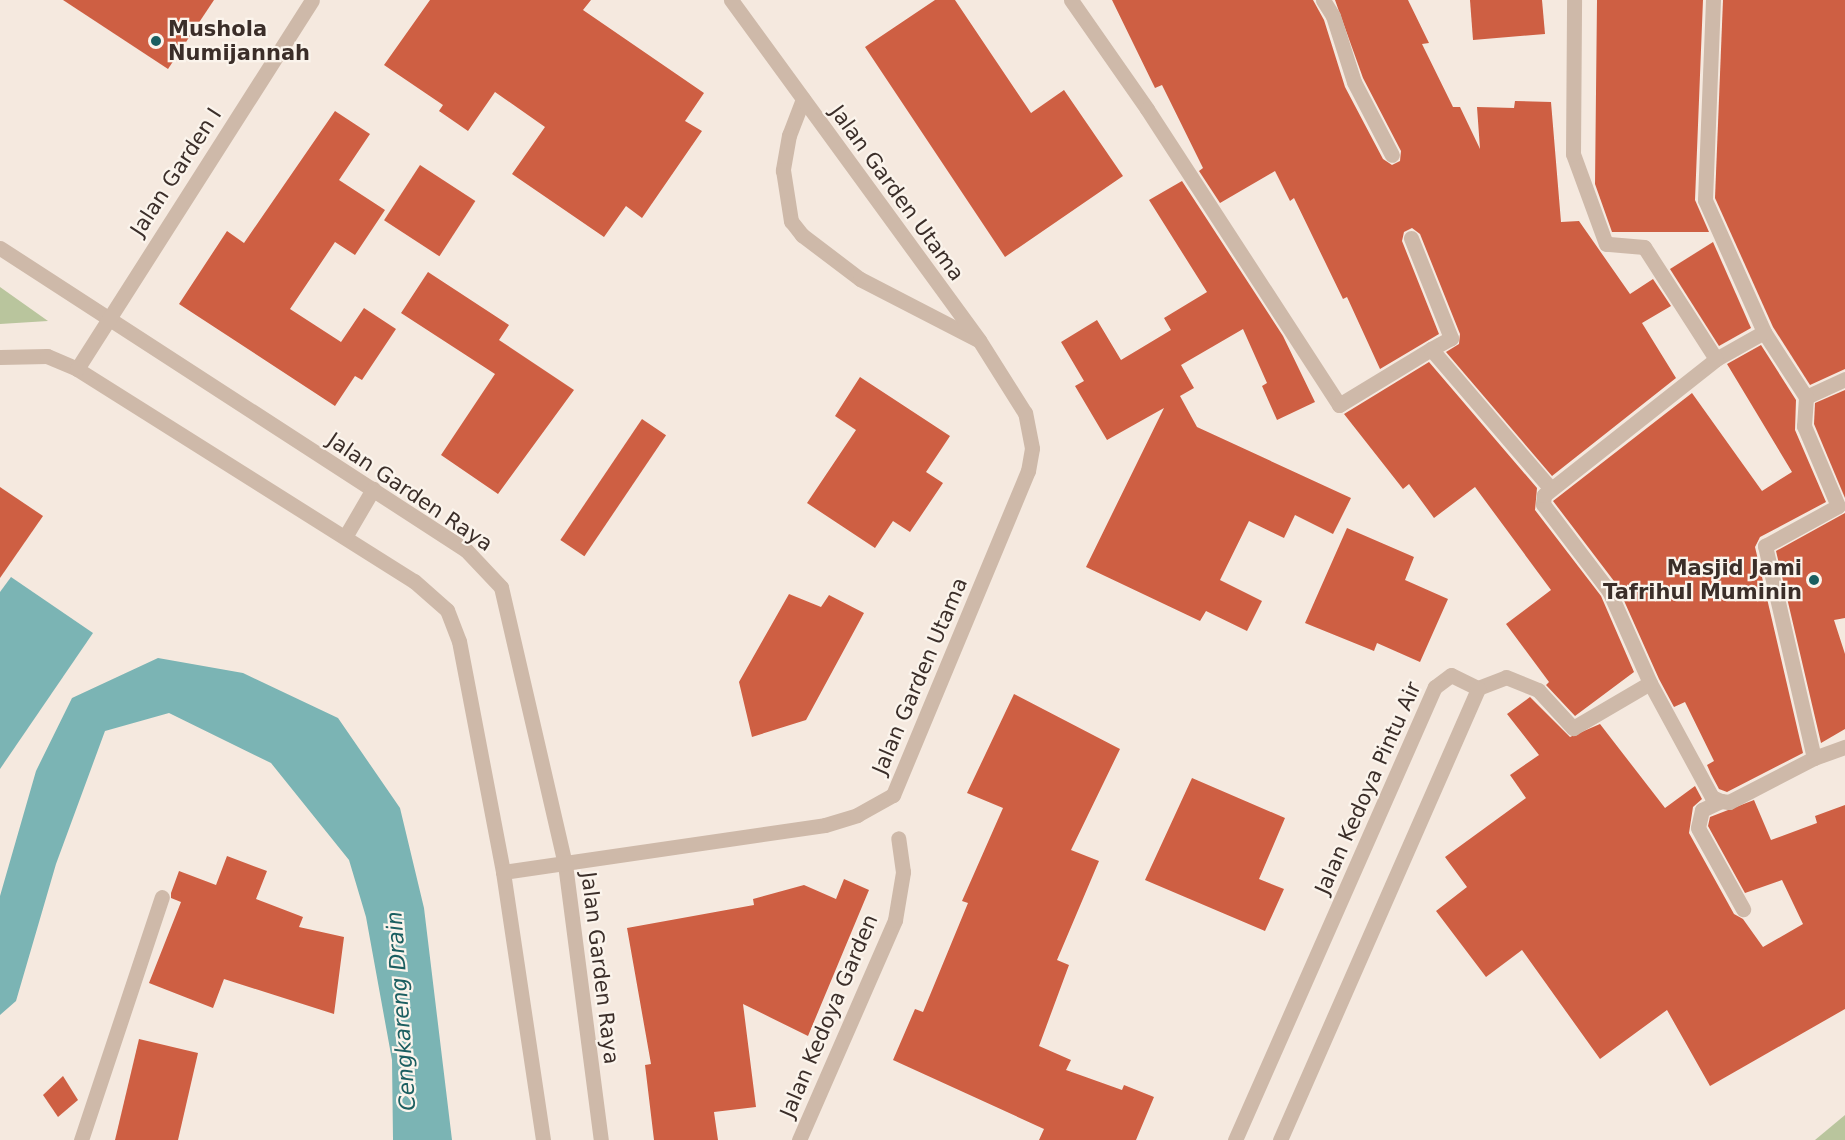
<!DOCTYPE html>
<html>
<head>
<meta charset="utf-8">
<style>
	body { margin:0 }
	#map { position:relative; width:1845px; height:1140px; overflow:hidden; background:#f5e9df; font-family:"DejaVu Sans",sans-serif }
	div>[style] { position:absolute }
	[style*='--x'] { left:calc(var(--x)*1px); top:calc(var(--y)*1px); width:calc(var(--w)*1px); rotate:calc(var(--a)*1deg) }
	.green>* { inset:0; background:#b9c59d }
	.water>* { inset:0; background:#7bb4b4 }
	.building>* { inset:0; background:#ce5f43; transform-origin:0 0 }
	.minor>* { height:15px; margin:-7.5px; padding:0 7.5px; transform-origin:7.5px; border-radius:7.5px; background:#ceb9a9 }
	.dots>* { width:16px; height:16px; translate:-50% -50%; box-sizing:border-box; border:3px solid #fbf4ec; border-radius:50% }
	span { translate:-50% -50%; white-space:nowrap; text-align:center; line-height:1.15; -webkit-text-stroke:4.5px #fbf4ec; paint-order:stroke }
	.poi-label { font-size:21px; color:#3b2e29; font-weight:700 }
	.left { translate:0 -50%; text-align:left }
	.right { translate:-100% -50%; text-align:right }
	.street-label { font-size:21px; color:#3b2e29 }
	.water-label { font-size:22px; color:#1b5e60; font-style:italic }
</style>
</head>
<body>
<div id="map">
	<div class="green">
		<i style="clip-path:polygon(0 287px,48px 321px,0 324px)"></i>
		<i style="clip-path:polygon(1845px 1115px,1845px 1140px,1815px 1140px)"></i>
	</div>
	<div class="water">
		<i style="clip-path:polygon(11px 577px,93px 633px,0 769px,0 592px)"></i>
		<i style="clip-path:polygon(158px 658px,243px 673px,338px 718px,400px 808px,424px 908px,452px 1140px,393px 1140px,392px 1060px,366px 917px,349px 860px,271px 763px,169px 713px,105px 731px,56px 864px,16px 1001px,0 1015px,0 896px,36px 771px,72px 698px)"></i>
	</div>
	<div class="building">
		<i style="clip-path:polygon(63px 0,214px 0,168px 69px)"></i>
		<i style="clip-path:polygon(430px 0,591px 0,583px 10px,704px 93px,685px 121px,702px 131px,642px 218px,626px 206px,604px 237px,512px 174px,545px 127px,495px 92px,468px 131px,439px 111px,443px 105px,384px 65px)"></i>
		<i style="clip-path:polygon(935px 0,955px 0,1031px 113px,1064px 90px,1123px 176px,1005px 257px,865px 47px)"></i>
		<i style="clip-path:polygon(1112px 0,1313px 0,1324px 20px,1345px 87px,1383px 159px,1392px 165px,1400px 161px,1401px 151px,1363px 78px,1335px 0,1408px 0,1429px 43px,1422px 44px,1453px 107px,1460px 107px,1480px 149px,1477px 107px,1514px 108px,1515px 101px,1551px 102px,1561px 222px,1579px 221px,1630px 294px,1653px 279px,1671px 306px,1642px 323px,1676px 378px,1552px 476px,1446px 352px,1459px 344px,1460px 334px,1420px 234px,1412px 228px,1404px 232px,1402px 241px,1439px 334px,1380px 369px,1347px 297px,1343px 299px,1294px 198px,1290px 201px,1275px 171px,1220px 203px,1199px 171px,1203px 168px,1162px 85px,1155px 88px)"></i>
		<i style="clip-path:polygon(1470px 0,1542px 0,1545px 34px,1473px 40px)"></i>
		<i style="clip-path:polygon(1597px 0,1703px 0,1695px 200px,1709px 232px,1612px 232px,1595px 184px)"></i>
		<i style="clip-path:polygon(1723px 0,1845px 0,1845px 369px,1810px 385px,1773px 327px,1715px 198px)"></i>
		<i style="clip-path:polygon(335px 111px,370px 134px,339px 180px,385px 210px,355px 255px,335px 242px,290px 309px,341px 342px,364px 308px,396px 329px,362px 380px,355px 376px,335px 406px,179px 304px,227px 231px,244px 243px)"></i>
		<i style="left:420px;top:165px;width:66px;height:66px;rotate:33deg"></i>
		<i style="clip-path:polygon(1182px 181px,1283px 336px,1315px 402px,1277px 420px,1262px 386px,1267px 383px,1243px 329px,1181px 365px,1194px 388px,1180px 396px,1197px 427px,1351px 498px,1333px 534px,1295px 515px,1284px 538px,1249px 521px,1220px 580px,1262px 601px,1247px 631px,1206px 611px,1200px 621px,1086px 567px,1164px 408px,1107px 440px,1075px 386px,1084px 381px,1061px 342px,1097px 320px,1121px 360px,1171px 330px,1164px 318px,1207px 292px,1149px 200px)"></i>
		<i style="clip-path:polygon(1713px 242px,1751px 328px,1719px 346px,1670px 269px)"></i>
		<i style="clip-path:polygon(428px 272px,509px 325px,499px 340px,574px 390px,498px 494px,441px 455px,495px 374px,401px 313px)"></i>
		<i style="clip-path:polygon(1761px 345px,1796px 400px,1795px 430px,1826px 502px,1760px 537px,1755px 547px,1803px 753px,1727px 792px,1719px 789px,1711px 774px,1707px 765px,1714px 761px,1685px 702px,1674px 707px,1659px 679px,1617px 585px,1553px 501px,1692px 393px,1762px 491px,1792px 472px,1727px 364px)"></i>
		<i style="clip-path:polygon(1429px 362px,1537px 488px,1535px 510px,1601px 596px,1634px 672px,1575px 716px,1546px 685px,1549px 682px,1506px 624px,1551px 590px,1475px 487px,1434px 518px,1409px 484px,1403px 489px,1344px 414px)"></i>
		<i style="clip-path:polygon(860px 377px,950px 436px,926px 472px,943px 483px,910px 532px,893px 521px,875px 548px,807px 503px,856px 430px,835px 416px)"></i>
		<i style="clip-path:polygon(1845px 390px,1845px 498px,1814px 424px,1815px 403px)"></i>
		<i style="left:642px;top:419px;width:29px;height:146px;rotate:34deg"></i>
		<i style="clip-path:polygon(0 487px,43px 516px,0 578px)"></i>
		<i style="clip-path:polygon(1845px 513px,1845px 618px,1834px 620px,1845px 654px,1845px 729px,1821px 743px,1776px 551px)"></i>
		<i style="clip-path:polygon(1347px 528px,1414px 557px,1405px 580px,1448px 599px,1420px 662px,1377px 643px,1374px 651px,1305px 623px)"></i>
		<i style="clip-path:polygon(789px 594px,821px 607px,829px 595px,864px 613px,806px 720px,752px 737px,739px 682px)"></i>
		<i style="clip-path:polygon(1014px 694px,1120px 749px,1071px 850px,1099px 861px,1057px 960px,1069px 965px,1039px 1046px,1071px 1060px,1066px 1070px,1122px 1090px,1124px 1085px,1154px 1097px,1136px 1140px,1039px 1140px,1044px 1129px,893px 1060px,915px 1009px,923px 1012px,968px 903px,962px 901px,1003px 808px,967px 793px)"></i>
		<i style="clip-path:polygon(1530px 697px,1570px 737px,1600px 724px,1665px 808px,1695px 786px,1702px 799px,1693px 807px,1689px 833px,1734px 914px,1743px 919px,1763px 947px,1803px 924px,1782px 880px,1745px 893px,1708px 826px,1710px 817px,1754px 800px,1771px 840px,1817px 823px,1815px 816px,1845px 805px,1845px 1009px,1710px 1086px,1667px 1010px,1600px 1059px,1522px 950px,1486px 977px,1436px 911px,1467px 887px,1445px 857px,1526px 798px,1510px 775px,1539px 755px,1507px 714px)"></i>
		<i style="clip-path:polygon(1192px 778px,1285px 818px,1259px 879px,1284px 889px,1265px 931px,1145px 880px)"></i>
		<i style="clip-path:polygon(227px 856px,267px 871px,256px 899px,303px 917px,299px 927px,344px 937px,334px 1014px,224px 979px,213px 1008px,149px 983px,181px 902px,171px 898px,171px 893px,179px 871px,216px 885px)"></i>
		<i style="clip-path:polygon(844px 879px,869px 890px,808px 1036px,743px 1004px,756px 1107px,714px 1112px,718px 1140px,654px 1140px,645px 1065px,651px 1064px,627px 928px,754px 905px,753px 899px,804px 885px,836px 899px)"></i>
		<i style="clip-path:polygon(139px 1039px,198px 1053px,178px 1140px,115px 1140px)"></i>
		<i style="clip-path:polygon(63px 1076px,78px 1100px,58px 1117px,43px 1095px)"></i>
	</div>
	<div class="minor">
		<i style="--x:1071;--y:0;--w:133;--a:55.1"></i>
		<i style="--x:1147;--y:109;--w:353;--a:57"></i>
		<i style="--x:1339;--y:405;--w:108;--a:-31.3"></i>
		<i style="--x:1323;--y:0;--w:19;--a:58"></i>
		<i style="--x:1333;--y:16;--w:69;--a:72.3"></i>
		<i style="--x:1354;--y:82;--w:82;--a:62.5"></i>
		<i style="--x:1713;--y:0;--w:200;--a:92.3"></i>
		<i style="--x:1705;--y:200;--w:145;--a:65.9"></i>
		<i style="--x:803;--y:99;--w:39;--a:111"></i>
		<i style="--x:789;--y:135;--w:36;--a:100"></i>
		<i style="--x:783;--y:170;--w:52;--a:81.1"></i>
		<i style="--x:791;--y:221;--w:18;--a:52"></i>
		<i style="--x:802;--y:235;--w:73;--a:37.2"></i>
		<i style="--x:860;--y:279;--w:131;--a:27.3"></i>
		<i style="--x:1411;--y:238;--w:108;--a:68.2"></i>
		<i style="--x:1451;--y:338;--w:23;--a:151"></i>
		<i style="--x:1431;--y:349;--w:183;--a:49.4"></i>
		<i style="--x:0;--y:248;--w:555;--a:32.95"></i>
		<i style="--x:466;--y:550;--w:51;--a:46.6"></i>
		<i style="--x:501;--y:587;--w:284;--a:77"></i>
		<i style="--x:565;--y:864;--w:278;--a:82.6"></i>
		<i style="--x:0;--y:357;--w:47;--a:-1.2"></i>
		<i style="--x:47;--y:356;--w:33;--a:23"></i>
		<i style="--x:77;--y:369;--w:398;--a:32.2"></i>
		<i style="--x:414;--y:581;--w:44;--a:41.3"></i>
		<i style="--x:447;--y:610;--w:33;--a:69"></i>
		<i style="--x:459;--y:641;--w:235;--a:79.2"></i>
		<i style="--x:503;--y:872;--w:271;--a:81.5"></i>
		<i style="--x:77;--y:369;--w:437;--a:-57.5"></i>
		<i style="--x:1806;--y:397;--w:43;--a:-24.8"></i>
		<i style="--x:345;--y:537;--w:56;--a:-59.7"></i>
		<i style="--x:1650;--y:683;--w:101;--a:-114"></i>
		<i style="--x:1609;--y:591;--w:109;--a:-127.2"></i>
		<i style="--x:1543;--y:504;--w:9;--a:-84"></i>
		<i style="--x:1544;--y:495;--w:219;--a:-38.3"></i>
		<i style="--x:1478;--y:688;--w:30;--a:-21"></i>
		<i style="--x:1506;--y:677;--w:35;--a:22"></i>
		<i style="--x:1538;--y:690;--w:52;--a:47.4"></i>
		<i style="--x:1573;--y:728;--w:89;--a:-30.3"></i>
		<i style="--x:1650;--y:683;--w:130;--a:61.5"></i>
		<i style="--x:1712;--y:797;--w:10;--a:24"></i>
		<i style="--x:1721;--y:801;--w:8;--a:7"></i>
		<i style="--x:1729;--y:802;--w:96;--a:-27.4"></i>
		<i style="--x:1814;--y:758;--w:218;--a:-103"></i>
		<i style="--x:1765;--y:546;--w:83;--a:-28.7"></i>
		<i style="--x:1838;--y:506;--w:87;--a:-113"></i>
		<i style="--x:1804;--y:426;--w:29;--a:-86"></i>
		<i style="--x:1806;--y:397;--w:77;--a:-122.9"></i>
		<i style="--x:1764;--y:332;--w:55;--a:150.6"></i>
		<i style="--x:1716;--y:359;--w:133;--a:-122.7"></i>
		<i style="--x:1644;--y:247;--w:38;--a:-175"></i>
		<i style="--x:1606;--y:244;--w:96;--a:-110.1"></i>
		<i style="--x:1573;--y:154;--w:154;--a:-89.6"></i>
		<i style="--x:1814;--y:758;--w:33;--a:-20"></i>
		<i style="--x:1721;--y:801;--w:21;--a:155"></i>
		<i style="--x:1702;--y:810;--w:18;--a:103"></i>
		<i style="--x:1698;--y:828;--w:93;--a:60.9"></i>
		<i style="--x:503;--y:872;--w:325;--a:-8.3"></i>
		<i style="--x:825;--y:825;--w:34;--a:-17"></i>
		<i style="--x:857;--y:815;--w:41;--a:-29.1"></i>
		<i style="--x:893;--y:795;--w:351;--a:-67.4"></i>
		<i style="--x:1028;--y:471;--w:23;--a:-80"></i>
		<i style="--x:1032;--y:448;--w:36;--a:-101"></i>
		<i style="--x:1025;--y:413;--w:86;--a:-122.2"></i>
		<i style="--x:979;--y:340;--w:421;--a:-126.1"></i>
		<i style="--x:81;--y:1140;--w:256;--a:-71.6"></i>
		<i style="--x:799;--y:1140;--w:240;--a:-66.4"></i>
		<i style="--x:895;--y:920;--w:49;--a:-80.5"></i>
		<i style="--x:903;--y:872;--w:34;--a:-98"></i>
		<i style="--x:1235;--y:1140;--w:495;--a:-66.2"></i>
		<i style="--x:1435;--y:687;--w:20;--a:-37"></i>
		<i style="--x:1451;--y:675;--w:30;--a:26"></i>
		<i style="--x:1280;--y:1140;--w:493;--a:-66.3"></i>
	</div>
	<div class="dots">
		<i style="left:156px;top:41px;background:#1b5e60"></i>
		<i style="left:1814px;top:580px;background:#1b5e60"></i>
	</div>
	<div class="poi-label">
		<span class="left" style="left:168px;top:41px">Mushola<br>Numijannah</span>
		<span class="right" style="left:1802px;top:580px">Masjid Jami<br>Tafrihul Muminin</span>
	</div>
	<div class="street-label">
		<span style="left:176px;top:172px;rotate:-57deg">Jalan Garden I</span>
		<span style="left:897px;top:193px;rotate:54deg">Jalan Garden Utama</span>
		<span style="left:410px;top:492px;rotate:34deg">Jalan Garden Raya</span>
		<span style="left:920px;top:676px;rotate:-67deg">Jalan Garden Utama</span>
		<span style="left:1368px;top:788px;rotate:-66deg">Jalan Kedoya Pintu Air</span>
		<span style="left:600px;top:968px;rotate:83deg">Jalan Garden Raya</span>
		<span style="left:829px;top:1016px;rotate:-67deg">Jalan Kedoya Garden</span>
	</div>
	<div class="water-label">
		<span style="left:401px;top:1011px;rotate:-94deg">Cengkareng Drain</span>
	</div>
</div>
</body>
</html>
